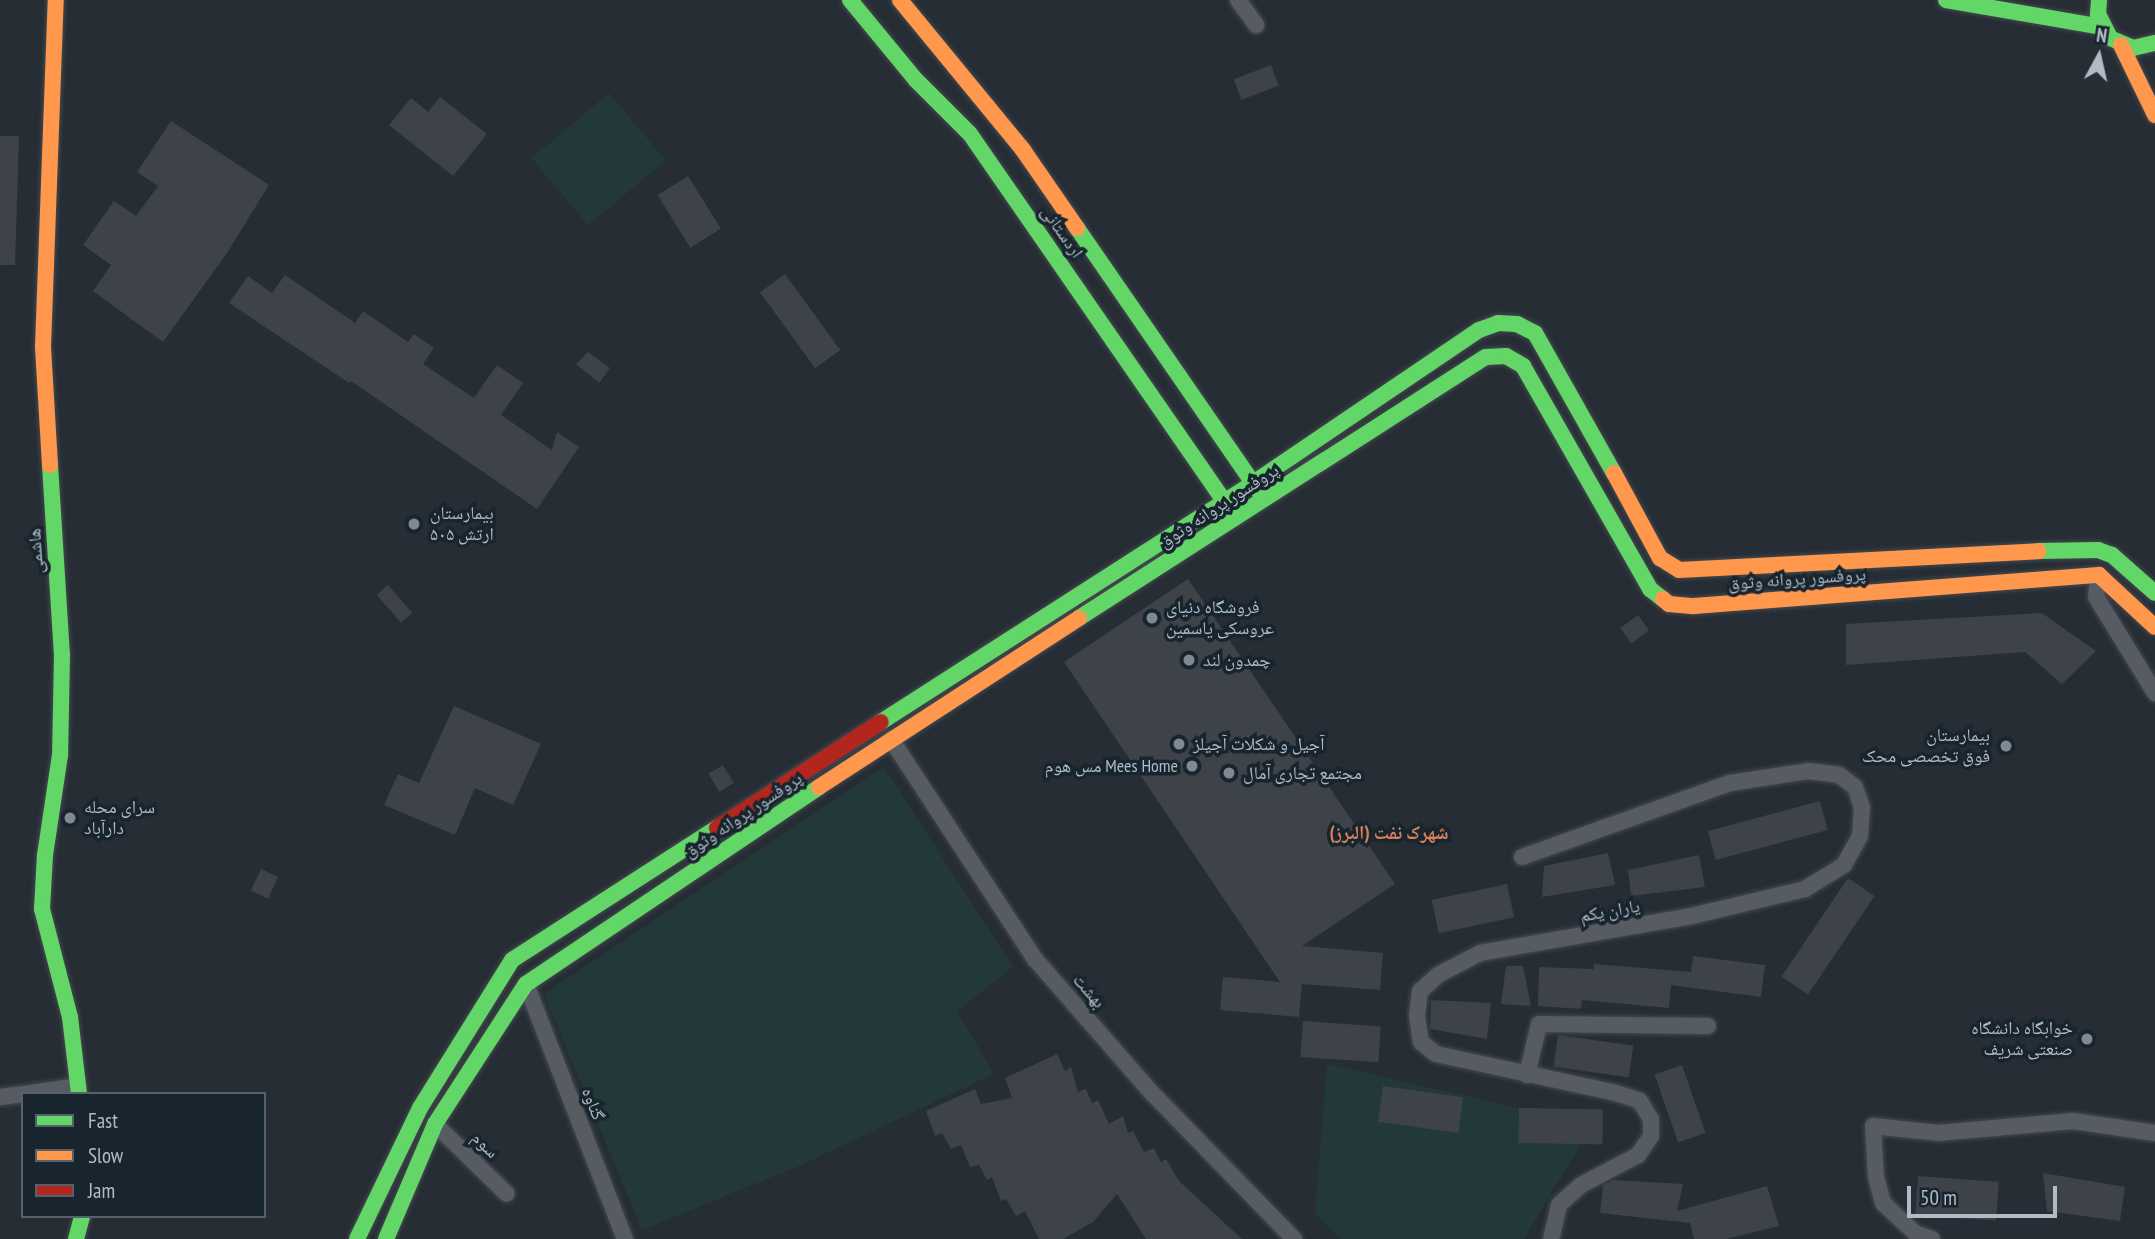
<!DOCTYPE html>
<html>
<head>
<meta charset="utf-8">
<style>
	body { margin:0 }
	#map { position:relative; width:2155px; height:1239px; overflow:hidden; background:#262d34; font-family:"PT Sans Narrow","Noto Naskh Arabic",sans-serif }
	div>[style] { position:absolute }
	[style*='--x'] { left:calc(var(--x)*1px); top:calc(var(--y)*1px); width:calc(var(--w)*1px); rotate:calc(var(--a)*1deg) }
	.green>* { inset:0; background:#233939; transform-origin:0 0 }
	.building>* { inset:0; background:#3d4349; transform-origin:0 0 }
	.roads { filter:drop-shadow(0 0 2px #44494f) drop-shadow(0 0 2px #44494f) }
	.street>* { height:16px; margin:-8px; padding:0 8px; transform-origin:8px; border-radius:8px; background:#565c62 }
	.fast>* { height:16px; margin:-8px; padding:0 8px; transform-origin:8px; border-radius:8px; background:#63d668 }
	.slow>* { height:16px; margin:-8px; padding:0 8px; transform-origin:8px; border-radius:8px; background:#ff974d }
	.jam>* { height:16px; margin:-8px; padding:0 8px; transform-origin:8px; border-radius:8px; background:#b3261e }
	.dots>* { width:19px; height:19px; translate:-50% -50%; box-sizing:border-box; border:4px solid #19252e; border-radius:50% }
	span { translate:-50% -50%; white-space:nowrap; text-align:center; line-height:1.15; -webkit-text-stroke:7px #19252e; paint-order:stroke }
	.street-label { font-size:18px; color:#afbbc6 }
	.poi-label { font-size:18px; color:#afbbc6 }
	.left { translate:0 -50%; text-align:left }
	.right { translate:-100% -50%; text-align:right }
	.neighbourhood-label { font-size:19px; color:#d78059; font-weight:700 }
	.legend { position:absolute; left:21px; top:1092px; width:245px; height:126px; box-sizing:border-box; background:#19252e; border:2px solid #55616b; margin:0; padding:9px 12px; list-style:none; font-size:21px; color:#afbbc6 }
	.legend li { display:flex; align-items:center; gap:14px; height:35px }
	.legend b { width:35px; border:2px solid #55616b }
	.north { position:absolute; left:2064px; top:21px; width:70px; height:70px; -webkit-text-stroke:5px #19252e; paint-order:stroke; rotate:8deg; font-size:19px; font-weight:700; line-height:28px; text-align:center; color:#afbbc6 }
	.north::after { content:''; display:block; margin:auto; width:24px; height:32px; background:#afbbc6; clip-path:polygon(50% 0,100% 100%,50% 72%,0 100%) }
	.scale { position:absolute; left:1907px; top:1186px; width:150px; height:32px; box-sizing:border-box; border:4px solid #afbbc6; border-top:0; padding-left:9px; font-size:21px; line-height:24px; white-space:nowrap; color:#afbbc6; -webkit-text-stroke:5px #19252e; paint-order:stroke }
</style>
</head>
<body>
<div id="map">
	<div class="green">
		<i style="left:609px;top:93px;width:88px;height:101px;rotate:50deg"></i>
		<i style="clip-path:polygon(884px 767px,1013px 967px,957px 1011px,994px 1074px,799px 1166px,642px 1230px,544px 994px)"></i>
		<i style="clip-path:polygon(1327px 1064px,1519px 1108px,1594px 1122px,1524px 1239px,1340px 1239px,1315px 1213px)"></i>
	</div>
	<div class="building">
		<i style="left:1271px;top:65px;width:22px;height:40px;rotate:69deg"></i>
		<i style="clip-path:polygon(440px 97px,487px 134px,453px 176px,389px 125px,411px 98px,428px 112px)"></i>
		<i style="clip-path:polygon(171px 121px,269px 185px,227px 253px,163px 342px,93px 291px,111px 265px,83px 245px,114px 201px,136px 216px,158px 186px,137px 172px)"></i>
		<i style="clip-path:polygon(0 136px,19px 136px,15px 265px,0 265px)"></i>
		<i style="left:688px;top:176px;width:62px;height:36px;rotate:58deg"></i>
		<i style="left:785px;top:274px;width:94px;height:31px;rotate:54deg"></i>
		<i style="clip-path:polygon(285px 275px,355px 323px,363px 311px,408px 342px,414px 334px,434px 348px,423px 364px,474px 398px,497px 365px,523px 383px,501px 415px,552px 450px,557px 432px,579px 447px,537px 509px,351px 381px,349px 383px,229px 303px,248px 276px,272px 293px)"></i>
		<i style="clip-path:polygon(588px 352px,610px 368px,599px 383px,576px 364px)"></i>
		<i style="clip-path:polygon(1188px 579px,1395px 884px,1302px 946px,1383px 953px,1380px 990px,1302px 984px,1299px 1017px,1220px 1010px,1223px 977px,1280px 982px,1064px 662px)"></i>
		<i style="left:388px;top:585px;width:37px;height:15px;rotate:49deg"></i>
		<i style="clip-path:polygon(2042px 613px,2096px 651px,2062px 684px,2025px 652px,1846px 665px,1846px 624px)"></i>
		<i style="left:1638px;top:615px;width:19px;height:22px;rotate:54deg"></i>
		<i style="clip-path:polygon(454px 706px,541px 744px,513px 805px,475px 788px,455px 835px,384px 805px,398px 774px,419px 783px)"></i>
		<i style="left:723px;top:765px;width:21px;height:17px;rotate:59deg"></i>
		<i style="left:1820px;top:801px;width:30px;height:116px;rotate:75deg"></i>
		<i style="clip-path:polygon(1608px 853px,1615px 885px,1542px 897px,1544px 866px)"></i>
		<i style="clip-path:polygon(1699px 855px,1705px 887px,1631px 896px,1628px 870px)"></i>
		<i style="left:261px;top:869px;width:19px;height:24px;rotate:25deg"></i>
		<i style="left:1848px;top:878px;width:32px;height:119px;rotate:34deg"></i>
		<i style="left:1507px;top:884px;width:34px;height:77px;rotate:78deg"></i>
		<i style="clip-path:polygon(1693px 956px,1765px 965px,1761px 997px,1671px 985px,1669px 1008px,1582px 1000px,1581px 1009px,1538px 1006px,1539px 967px,1594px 969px,1594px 964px,1691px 972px)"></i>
		<i style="clip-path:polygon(1506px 966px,1523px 966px,1531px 1006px,1501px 1004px)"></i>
		<i style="clip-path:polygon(1431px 1000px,1491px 1003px,1487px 1039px,1430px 1029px)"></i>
		<i style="left:1303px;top:1021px;width:78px;height:36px;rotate:4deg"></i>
		<i style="left:1558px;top:1035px;width:76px;height:32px;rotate:8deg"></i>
		<i style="clip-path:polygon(1057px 1054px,1065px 1071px,1071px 1067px,1078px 1092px,1086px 1089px,1092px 1103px,1098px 1100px,1109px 1124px,1123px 1116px,1128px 1133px,1133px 1131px,1144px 1152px,1154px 1148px,1161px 1162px,1166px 1159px,1179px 1181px,1242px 1239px,1146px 1239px,1117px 1194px,1093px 1222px,1063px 1239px,1039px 1239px,1025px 1211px,1016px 1216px,1006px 1199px,1001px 1201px,992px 1177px,987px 1180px,979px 1165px,970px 1167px,961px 1145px,951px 1149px,942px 1133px,935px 1136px,926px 1111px,975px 1089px,981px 1104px,1012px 1098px,1005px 1078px)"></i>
		<i style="left:1682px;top:1065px;width:72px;height:29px;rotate:71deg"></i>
		<i style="left:1383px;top:1086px;width:81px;height:36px;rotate:8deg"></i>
		<i style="left:1519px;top:1108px;width:84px;height:35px;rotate:1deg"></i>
		<i style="clip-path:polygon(2043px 1173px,2125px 1187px,2120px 1221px,2047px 1211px)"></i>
		<i style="left:1918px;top:1176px;width:81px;height:39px;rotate:4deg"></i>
		<i style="clip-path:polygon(1614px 1180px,1683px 1184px,1677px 1211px,1767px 1186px,1779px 1226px,1726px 1239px,1694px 1239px,1690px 1223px,1600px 1213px,1603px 1185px)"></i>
	</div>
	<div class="roads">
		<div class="street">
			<i style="--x:1238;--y:0;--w:31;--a:54"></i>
			<i style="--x:2099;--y:575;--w:22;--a:98"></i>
			<i style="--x:2096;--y:597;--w:113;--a:58.4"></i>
			<i style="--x:891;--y:739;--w:263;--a:56.8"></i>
			<i style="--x:1035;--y:959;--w:178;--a:48.9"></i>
			<i style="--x:1152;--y:1093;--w:204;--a:45.8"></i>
			<i style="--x:1522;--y:857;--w:221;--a:-19.6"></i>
			<i style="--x:1730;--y:783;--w:79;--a:-8.7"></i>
			<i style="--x:1808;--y:771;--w:31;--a:7"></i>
			<i style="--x:1839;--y:775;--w:20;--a:37"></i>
			<i style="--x:1855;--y:787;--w:21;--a:71"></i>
			<i style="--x:1862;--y:807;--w:29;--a:94"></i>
			<i style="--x:1860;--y:836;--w:33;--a:119"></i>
			<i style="--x:1844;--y:865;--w:46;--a:148.4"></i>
			<i style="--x:1805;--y:889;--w:116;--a:166.6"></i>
			<i style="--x:1692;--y:916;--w:215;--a:170.1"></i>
			<i style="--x:1480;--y:953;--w:47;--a:152.4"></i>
			<i style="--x:1438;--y:975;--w:24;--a:138"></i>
			<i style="--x:1420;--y:991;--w:24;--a:97"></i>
			<i style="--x:1417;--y:1015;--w:27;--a:82"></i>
			<i style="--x:1421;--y:1042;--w:19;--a:39"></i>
			<i style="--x:1436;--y:1054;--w:184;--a:12.2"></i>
			<i style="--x:1616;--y:1093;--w:25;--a:18"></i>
			<i style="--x:1640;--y:1101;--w:21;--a:59"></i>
			<i style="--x:1651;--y:1119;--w:17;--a:90"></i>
			<i style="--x:1651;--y:1136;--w:23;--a:124"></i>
			<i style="--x:1638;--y:1155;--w:64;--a:152.2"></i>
			<i style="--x:1581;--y:1185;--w:30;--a:138"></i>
			<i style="--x:1559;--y:1205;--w:35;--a:103"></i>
			<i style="--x:526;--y:984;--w:274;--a:68.8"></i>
			<i style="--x:1527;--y:1075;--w:52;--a:-76.8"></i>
			<i style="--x:1539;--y:1024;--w:169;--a:0.7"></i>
			<i style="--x:24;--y:1094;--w:55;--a:-8.4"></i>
			<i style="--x:0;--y:1097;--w:23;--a:-7"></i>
			<i style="--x:435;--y:1124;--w:100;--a:44.2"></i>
			<i style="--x:1932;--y:1239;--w:18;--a:-161"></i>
			<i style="--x:1915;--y:1233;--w:44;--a:-136.8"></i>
			<i style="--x:1883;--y:1203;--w:27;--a:-105"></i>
			<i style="--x:1876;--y:1177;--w:51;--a:-93.4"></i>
			<i style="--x:1873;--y:1126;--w:65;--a:6.1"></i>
			<i style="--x:1938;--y:1133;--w:136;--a:-5.1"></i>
			<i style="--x:2073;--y:1121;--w:83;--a:8.3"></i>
		</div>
		<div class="fast">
			<i style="--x:850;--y:0;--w:104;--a:50.5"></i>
			<i style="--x:916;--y:80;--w:76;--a:45"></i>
			<i style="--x:970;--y:134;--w:459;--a:55.3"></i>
			<i style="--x:1946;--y:0;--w:158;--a:9.8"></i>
			<i style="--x:2099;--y:0;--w:14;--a:94"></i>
			<i style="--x:2098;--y:14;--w:27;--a:63"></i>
			<i style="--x:2110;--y:38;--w:25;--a:23"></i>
			<i style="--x:2133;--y:48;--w:23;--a:-13"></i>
			<i style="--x:1077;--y:228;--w:322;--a:55.4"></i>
			<i style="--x:50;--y:465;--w:190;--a:86.4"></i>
			<i style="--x:62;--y:655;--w:100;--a:91.1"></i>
			<i style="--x:60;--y:755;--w:101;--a:98.5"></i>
			<i style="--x:45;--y:855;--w:54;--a:93.2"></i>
			<i style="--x:42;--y:909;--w:112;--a:75.5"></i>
			<i style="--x:70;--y:1017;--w:78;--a:83.3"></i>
			<i style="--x:2038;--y:551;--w:60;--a:-1"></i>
			<i style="--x:2098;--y:550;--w:15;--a:20"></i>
			<i style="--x:2112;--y:555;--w:57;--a:41.5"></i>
			<i style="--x:1079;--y:618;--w:483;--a:-32.7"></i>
			<i style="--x:1486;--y:357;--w:20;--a:-3"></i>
			<i style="--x:1506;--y:356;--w:20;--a:30"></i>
			<i style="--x:1523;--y:366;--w:257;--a:60.3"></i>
			<i style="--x:1650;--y:589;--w:16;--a:38"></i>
			<i style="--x:881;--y:722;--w:442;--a:-32.7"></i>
			<i style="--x:1253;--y:483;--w:273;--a:-34.1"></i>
			<i style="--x:1479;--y:330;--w:20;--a:-20"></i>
			<i style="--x:1498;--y:323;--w:19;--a:3"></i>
			<i style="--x:1517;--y:324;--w:20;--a:27"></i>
			<i style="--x:1535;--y:333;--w:161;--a:60.6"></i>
			<i style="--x:76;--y:1239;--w:24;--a:-75"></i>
			<i style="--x:357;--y:1239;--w:145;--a:-64.3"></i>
			<i style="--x:420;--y:1108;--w:174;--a:-58.1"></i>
			<i style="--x:512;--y:960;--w:244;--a:-32.8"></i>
			<i style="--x:386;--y:1239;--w:125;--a:-66.9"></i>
			<i style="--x:435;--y:1124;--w:167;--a:-57"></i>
			<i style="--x:526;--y:984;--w:353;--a:-33.9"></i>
		</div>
		<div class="slow">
			<i style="--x:900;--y:0;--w:194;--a:50.6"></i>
			<i style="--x:1023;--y:150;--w:95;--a:55.3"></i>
			<i style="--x:2121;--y:45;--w:78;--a:64.1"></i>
			<i style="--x:50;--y:465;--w:118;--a:-93.4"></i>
			<i style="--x:43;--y:347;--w:347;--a:-87.9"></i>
			<i style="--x:1614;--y:473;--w:97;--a:61.6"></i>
			<i style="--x:1660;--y:558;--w:22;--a:32"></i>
			<i style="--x:1679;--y:570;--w:360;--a:-3"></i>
			<i style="--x:1663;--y:599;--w:8;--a:40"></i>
			<i style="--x:1669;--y:604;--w:25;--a:5"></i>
			<i style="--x:1694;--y:606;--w:406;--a:-4.4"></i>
			<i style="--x:2099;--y:575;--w:76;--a:42.9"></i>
			<i style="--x:819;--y:787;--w:310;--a:-33"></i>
		</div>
		<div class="jam">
			<i style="--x:717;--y:828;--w:195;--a:-32.9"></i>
		</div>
	</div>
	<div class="dots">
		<i style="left:414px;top:524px;background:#7f8993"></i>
		<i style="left:1152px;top:618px;background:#7f8993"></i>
		<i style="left:1189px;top:660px;background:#7f8993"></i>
		<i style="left:1179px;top:744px;background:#7f8993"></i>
		<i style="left:2006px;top:746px;background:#7f8993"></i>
		<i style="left:1192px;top:766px;background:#7f8993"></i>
		<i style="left:1229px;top:773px;background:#7f8993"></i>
		<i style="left:70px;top:818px;background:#7f8993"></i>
		<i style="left:2087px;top:1039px;background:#7f8993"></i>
	</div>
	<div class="street-label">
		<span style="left:1062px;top:232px;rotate:55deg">اردستانی</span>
		<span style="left:1219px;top:506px;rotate:-33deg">پروفسور پروانه وثوق</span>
		<span style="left:36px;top:551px;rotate:-94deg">هاشمی</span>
		<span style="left:1797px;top:579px;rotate:-4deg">پروفسور پروانه وثوق</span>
		<span style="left:743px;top:815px;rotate:-34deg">پروفسور پروانه وثوق</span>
		<span style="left:1610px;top:911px;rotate:-10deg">یاران یکم</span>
		<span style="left:1089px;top:991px;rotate:49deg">بهشت</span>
		<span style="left:593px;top:1104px;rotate:69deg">گناوه</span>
		<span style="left:485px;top:1145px;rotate:44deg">سوم</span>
	</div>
	<div class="poi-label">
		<span class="left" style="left:430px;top:524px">بیمارستان<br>۵۰۵ ارتش</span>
		<span class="left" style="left:1166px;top:618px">فروشگاه دنیای<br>عروسکی یاسمین</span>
		<span class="left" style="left:1203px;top:660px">چمدون لند</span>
		<span class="right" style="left:1990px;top:746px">بیمارستان<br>فوق تخصصی محک</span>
		<span class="left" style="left:1193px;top:744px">آجیل و شکلات آجیلز</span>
		<span class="right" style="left:1178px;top:766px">مس هوم Mees Home</span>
		<span class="left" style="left:1243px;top:773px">مجتمع تجاری آمال</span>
		<span class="left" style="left:84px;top:818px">سرای محله<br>دارآباد</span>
		<span class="right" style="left:2073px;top:1039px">خوابگاه دانشگاه<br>صنعتی شریف</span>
	</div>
	<div class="neighbourhood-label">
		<span style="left:1389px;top:833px">شهرک نفت (البرز)</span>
	</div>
	<ul class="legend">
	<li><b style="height:9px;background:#63d668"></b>Fast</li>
	<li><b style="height:9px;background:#ff974d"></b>Slow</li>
	<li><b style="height:9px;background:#b3261e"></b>Jam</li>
	</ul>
	<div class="north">N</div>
	<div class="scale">50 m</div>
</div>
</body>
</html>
